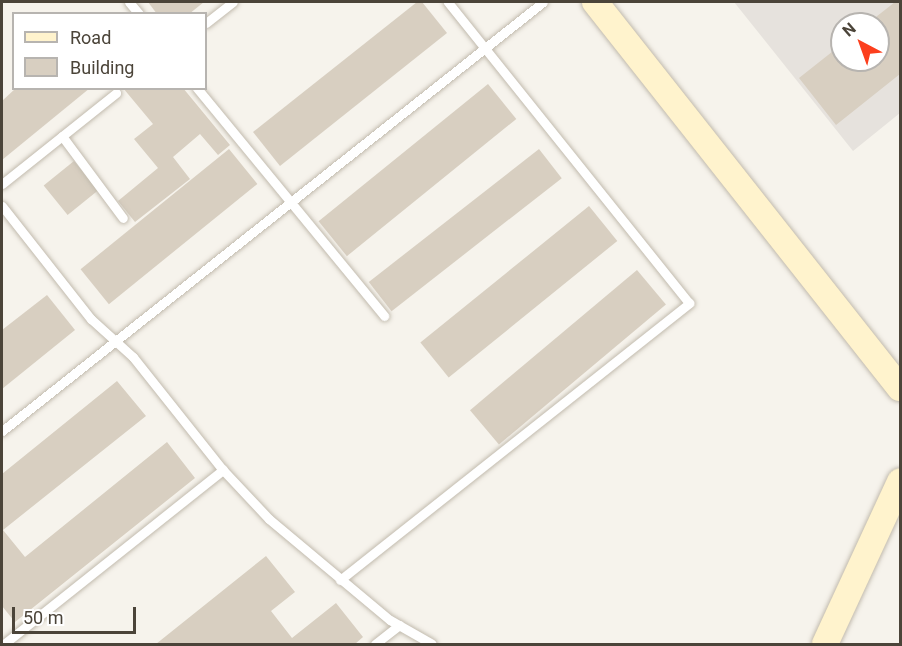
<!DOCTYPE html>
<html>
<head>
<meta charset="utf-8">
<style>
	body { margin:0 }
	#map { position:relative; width:902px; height:646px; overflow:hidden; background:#f6f3ec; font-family:Roboto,sans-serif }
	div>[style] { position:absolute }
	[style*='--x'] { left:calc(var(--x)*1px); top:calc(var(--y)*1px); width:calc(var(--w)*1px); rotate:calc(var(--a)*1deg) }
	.industrial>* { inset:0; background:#e6e2dd }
	.building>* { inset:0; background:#d8cfc1; transform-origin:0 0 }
	.roads { filter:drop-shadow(0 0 2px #c2bbae) drop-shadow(0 0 2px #c2bbae) }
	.lane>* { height:9px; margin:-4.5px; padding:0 4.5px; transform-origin:4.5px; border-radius:4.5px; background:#fff }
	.secondary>* { height:26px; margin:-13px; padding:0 13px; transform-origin:13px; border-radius:13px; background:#fff3cd }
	span { translate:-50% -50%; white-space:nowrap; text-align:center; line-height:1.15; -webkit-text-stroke:4.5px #fff; paint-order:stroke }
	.frame { position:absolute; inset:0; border:3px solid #4b4439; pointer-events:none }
	.legend { position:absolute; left:12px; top:12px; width:195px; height:78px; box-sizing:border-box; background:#fff; border:2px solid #b7b4b0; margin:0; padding:8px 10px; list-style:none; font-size:18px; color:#4b4439 }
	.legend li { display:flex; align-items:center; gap:12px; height:30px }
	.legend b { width:30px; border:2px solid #b7b4b0 }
	.north { position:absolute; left:830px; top:12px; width:60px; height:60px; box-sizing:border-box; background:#fff; border:2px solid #b7b4b0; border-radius:50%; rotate:319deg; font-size:16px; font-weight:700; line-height:24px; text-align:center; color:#4b4439 }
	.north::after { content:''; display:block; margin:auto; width:21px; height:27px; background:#fc3f1d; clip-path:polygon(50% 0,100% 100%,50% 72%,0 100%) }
	.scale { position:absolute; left:12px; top:607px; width:124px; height:27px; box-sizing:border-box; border:3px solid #4b4439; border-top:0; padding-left:8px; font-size:18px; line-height:21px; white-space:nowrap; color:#4b4439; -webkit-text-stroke:4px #fff; paint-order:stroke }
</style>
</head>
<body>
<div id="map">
	<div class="industrial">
		<i style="clip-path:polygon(evenodd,734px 2px,900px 2px,900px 113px,853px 151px,734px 2px,842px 24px,878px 24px,878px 60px,842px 60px,842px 24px)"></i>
	</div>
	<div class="building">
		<i style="clip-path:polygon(148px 2px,204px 2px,189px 14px,157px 14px)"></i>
		<i style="clip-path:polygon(417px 2px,422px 2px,447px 33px,280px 166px,253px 132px)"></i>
		<i style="clip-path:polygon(895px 2px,900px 2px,900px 74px,836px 125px,799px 78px,842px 44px,842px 60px,878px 60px,878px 24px,867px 24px)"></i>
		<i style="left:488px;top:84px;width:45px;height:218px;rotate:51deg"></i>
		<i style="clip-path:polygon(16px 88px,90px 88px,2px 160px,2px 101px)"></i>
		<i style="clip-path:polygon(123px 88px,183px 88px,230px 145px,218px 155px,200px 134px,173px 157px,190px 179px,135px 222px,118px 201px,158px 168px,134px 139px,153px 124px)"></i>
		<i style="left:229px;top:149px;width:45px;height:191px;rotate:51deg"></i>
		<i style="left:539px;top:149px;width:37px;height:216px;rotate:52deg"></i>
		<i style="left:74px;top:161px;width:38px;height:39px;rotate:51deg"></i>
		<i style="left:589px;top:206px;width:45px;height:217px;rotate:51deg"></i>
		<i style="left:637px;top:270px;width:45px;height:218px;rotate:50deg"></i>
		<i style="clip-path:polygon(47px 295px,75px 330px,2px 389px,2px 330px)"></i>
		<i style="clip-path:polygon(117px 381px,146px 416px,3px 530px,25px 557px,167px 442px,195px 478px,15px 622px,2px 606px,2px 474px)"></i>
		<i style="clip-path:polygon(266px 556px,295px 592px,271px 611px,292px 638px,336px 603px,363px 637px,355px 644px,156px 644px)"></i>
	</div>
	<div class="roads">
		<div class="lane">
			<i style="--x:129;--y:2;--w:16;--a:50"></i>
			<i style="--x:206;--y:23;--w:34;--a:-38"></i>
			<i style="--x:197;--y:88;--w:295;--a:50.6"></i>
			<i style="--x:62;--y:136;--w:102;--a:53.4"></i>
			<i style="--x:2;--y:184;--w:146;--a:-38.6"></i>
			<i style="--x:2;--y:206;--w:144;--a:51.8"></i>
			<i style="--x:91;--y:319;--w:57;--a:42.1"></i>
			<i style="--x:133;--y:357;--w:144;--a:51.5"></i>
			<i style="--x:223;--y:470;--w:67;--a:46.8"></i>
			<i style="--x:269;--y:519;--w:158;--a:39.9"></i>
			<i style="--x:390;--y:620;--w:48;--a:29.7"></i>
			<i style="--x:2;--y:431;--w:690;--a:-38.41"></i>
			<i style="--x:340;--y:580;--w:446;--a:-38.4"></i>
			<i style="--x:689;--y:303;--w:386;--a:-128.7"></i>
			<i style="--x:4;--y:644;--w:280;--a:-38.5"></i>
			<i style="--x:375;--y:644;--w:31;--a:-38"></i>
		</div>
		<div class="secondary">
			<i style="--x:595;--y:2;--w:492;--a:51.7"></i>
			<i style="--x:825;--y:644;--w:179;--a:-65.2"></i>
		</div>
	</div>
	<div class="frame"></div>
	<ul class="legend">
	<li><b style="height:8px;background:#fff3cd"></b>Road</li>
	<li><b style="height:16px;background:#d8cfc1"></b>Building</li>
	</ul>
	<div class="north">N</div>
	<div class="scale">50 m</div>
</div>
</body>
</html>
